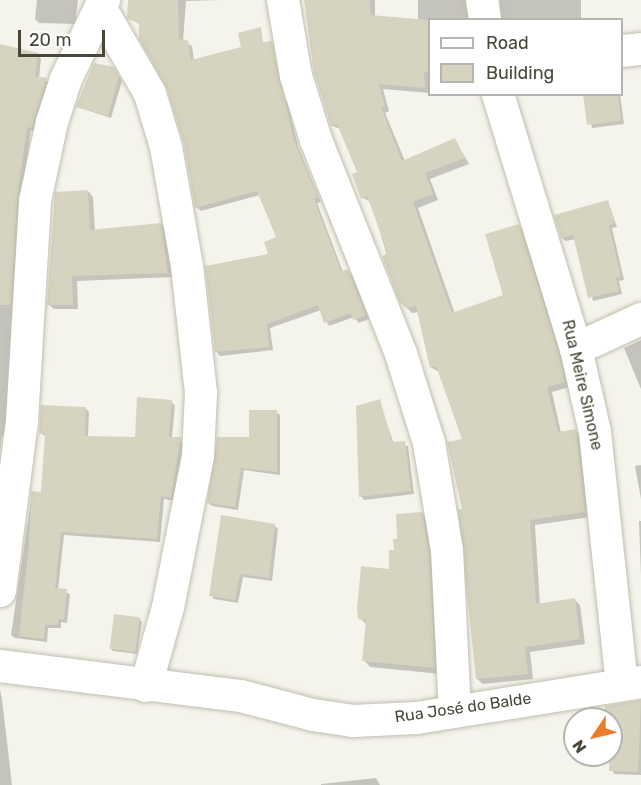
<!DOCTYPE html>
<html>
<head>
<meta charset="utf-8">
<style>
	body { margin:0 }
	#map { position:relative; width:641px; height:785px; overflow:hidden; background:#f5f4ec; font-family:Rubik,sans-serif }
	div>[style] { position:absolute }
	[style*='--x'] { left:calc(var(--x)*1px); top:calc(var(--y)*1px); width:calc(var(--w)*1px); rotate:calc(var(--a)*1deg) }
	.shadow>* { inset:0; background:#0003; transform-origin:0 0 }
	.building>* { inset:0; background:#d6d3c1; transform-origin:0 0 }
	.roads { filter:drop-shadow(0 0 2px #c0bfae) drop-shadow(0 0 2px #c0bfae) }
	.street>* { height:32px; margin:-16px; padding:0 16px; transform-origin:16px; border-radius:16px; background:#fff }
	span { translate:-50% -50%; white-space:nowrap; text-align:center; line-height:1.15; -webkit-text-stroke:4.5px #fff; paint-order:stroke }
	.street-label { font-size:16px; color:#494739 }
	.legend { position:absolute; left:428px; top:18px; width:195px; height:78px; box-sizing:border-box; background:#fff; border:2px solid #b6b5b0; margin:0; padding:8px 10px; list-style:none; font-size:18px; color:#494739 }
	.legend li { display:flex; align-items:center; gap:12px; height:30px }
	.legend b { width:30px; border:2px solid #b6b5b0 }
	.north { position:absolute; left:563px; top:707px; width:60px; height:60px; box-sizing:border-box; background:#fff; border:2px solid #b6b5b0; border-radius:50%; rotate:235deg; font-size:16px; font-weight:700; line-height:24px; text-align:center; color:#494739 }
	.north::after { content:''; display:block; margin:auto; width:21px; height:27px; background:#ec7c2b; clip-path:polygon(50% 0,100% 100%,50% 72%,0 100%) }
	.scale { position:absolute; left:18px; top:30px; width:87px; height:27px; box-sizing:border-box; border:3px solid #494739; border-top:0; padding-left:8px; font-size:18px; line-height:21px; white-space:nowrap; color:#494739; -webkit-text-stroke:4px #fff; paint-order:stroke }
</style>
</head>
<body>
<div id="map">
	<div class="shadow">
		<i style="clip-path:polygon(37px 0,78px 0,75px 24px,39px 23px,35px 19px)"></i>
		<i style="clip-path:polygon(129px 0,219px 0,186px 1px,183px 41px,192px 46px,194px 61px,287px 102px,298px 146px,321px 202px,317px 203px,343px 272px,352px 275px,369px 319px,359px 323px,354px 317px,329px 326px,321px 310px,270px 328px,273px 350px,220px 356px,216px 351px,278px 238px,260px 195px,201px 211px,196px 207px,185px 143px,169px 88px,141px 25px,129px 18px)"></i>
		<i style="clip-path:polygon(308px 0,375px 0,375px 16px,418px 20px,418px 0,467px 0,471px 20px,430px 20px,430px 93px,383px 89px,389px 111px,385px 113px,405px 161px,455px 140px,469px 164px,430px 179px,438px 200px,418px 208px,455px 314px,505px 296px,517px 225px,522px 230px,564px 360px,570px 387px,552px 392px,561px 433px,575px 430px,581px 436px,590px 517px,535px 525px,540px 605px,575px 600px,580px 605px,585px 644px,530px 652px,533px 679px,483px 684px,477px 679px,464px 510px,464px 440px,440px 372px,432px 368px,419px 312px,412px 313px,401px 302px,371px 202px,363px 198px,359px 173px,341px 129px,332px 126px)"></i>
		<i style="left:500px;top:0;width:81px;height:20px"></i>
		<i style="clip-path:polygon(0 46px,37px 54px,41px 59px,39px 78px,51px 83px,36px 131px,31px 130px,20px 205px,6px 435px,2px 435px,0 452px)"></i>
		<i style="clip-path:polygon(117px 73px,122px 81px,111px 118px,77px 107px)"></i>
		<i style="clip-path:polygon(585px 94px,620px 94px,624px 124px,592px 128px)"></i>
		<i style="clip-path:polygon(88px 191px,93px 197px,95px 231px,161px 224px,166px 230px,173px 277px,77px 281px,78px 309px,54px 309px,48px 304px)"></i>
		<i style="clip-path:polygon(608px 202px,617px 227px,612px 228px,624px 280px,619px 281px,622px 294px,593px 301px,576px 239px,566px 241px,562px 238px)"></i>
		<i style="clip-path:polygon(641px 340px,641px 389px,624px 348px)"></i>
		<i style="clip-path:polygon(379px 401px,394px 444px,408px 446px,414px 494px,364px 500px,361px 496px)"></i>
		<i style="clip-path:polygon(171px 402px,175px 405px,172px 438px,184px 442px,183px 458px,175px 501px,164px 499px,160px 542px,64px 535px,58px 590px,70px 594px,67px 623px,61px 622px,61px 628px,48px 628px,47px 642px,15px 638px,11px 635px,32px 493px,42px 494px,47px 437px,40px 433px,85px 408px,89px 412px,88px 437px,136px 438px)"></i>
		<i style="clip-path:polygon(276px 412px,280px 415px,280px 475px,244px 470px,238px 510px,212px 506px,209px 503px,250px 438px)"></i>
		<i style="clip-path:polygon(641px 465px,641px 499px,635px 466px)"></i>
		<i style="clip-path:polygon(422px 513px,428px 520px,435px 560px,441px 674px,370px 667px,364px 660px,367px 625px,360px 618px,391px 571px,398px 540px)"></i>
		<i style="clip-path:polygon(639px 521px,641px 521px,641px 576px)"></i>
		<i style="clip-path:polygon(274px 525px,278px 529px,272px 581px,243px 577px,238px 603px,214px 599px,211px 595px)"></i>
		<i style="clip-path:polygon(139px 618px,142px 622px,137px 654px,113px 651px,109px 647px)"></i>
		<i style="clip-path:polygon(0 690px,2px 699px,12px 785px,0 785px)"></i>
		<i style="clip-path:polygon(641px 702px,641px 775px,614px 774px,610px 763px,602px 760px,611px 755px,611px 719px,605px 719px,606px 707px)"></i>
		<i style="clip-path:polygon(376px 778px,380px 785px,321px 785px,321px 784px)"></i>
	</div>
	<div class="building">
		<i style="clip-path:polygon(128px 0,178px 0,179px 39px,188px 40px,191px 60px,241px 47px,238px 33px,261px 27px,263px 42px,272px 41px,294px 140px,318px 197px,314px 199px,341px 271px,348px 269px,366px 315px,353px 320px,351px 313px,324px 323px,318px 305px,267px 324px,269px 347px,215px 352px,205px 266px,268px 254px,264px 242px,276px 237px,257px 191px,195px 208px,184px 144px,167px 89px,139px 39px,139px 23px,127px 19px)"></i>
		<i style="clip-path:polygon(304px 0,370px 0,370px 15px,429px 20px,429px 72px,424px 72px,425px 88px,379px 84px,385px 106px,381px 107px,402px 161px,455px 138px,465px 158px,425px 173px,433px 194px,413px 202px,452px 313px,503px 295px,485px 234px,519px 224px,559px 354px,565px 382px,547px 387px,558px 432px,576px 429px,585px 512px,530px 520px,536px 604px,575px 598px,580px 639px,525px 647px,528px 674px,476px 679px,458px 509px,462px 509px,447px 442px,462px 439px,436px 366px,430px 368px,416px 306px,406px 308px,400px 303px,382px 256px,386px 254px,385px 245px,367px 196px,361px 199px,352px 174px,357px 172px,337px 124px,331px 126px,314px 72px)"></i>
		<i style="clip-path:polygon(0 44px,38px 53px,35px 76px,47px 78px,32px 128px,27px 127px,17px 200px,11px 305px,0 305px)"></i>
		<i style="clip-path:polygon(94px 63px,114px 67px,119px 76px,108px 116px,76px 107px)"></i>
		<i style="clip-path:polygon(583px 94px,618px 94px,621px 121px,587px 125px)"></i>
		<i style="clip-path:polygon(88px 190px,90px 230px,161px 223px,168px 273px,72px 276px,73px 305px,47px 305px,55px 192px)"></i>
		<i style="clip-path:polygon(608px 200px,615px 223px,609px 225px,621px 277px,616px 278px,619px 291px,588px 298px,573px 235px,561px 238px,554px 215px)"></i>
		<i style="clip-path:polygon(137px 397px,172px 400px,169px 437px,181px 437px,171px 498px,161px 496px,157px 539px,61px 532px,55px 588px,67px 589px,64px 620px,58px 619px,58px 625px,45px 625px,44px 639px,19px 636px,29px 546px,31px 491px,41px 492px,45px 434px,39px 434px,41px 405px,86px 407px,85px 436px,135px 437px)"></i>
		<i style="clip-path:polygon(380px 399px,392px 442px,405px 441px,411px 491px,359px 497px,356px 406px)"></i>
		<i style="clip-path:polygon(249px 410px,277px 410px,277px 472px,241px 468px,235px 507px,207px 503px,217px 437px,249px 437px)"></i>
		<i style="clip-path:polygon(422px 512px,429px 552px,435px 668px,362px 661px,366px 620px,358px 619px,357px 609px,361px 566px,389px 569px,389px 550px,394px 550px,393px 539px,397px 539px,396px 514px)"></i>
		<i style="clip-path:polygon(221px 515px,275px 524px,269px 578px,240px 574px,235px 600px,209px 596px)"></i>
		<i style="left:114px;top:614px;width:26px;height:35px;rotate:7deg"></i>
		<i style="clip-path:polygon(641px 700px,638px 772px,609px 771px,609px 760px,601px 760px,601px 755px,611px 755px,611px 719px,604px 719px,605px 706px)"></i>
	</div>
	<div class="roads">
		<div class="street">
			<i style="--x:283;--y:0;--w:77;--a:80.3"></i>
			<i style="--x:296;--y:76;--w:67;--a:72.6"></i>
			<i style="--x:316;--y:140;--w:230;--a:68.3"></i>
			<i style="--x:401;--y:354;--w:93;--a:72.5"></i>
			<i style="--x:429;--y:443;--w:109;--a:80.5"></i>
			<i style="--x:447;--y:550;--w:162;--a:87.2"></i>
			<i style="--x:482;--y:0;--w:20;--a:81"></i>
			<i style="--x:101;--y:9;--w:98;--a:60"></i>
			<i style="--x:150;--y:94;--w:55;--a:73.2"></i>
			<i style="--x:166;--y:147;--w:121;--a:80"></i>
			<i style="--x:187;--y:266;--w:128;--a:83.7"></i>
			<i style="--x:201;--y:393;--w:63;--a:92.7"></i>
			<i style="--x:198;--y:456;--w:154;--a:101.2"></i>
			<i style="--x:168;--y:607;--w:82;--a:105.6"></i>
			<i style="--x:622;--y:51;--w:19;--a:-6"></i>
			<i style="--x:498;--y:94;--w:267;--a:73"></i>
			<i style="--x:576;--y:349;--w:85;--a:77.1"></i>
			<i style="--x:595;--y:432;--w:253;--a:83.9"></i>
			<i style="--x:576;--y:349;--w:72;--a:-24.8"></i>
			<i style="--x:0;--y:591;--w:171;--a:-82.6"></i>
			<i style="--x:22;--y:421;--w:220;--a:-86.6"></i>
			<i style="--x:35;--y:201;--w:81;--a:-77.9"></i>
			<i style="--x:52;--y:122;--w:45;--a:-72"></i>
			<i style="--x:66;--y:79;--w:88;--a:-64.3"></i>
			<i style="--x:0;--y:666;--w:243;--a:7.1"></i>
			<i style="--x:241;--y:696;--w:74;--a:14.8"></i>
			<i style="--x:313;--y:715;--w:40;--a:8.5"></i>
			<i style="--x:353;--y:721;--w:64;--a:-2.7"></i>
			<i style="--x:417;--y:718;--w:227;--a:-9.1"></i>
		</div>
	</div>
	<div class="street-label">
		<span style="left:582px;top:385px;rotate:77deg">Rua Meire Simone</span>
		<span style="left:463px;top:708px;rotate:-8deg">Rua José do Balde</span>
	</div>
	<ul class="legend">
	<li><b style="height:8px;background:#fff"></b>Road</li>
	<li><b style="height:16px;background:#d6d3c1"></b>Building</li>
	</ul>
	<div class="north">N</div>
	<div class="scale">20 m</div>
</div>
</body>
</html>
